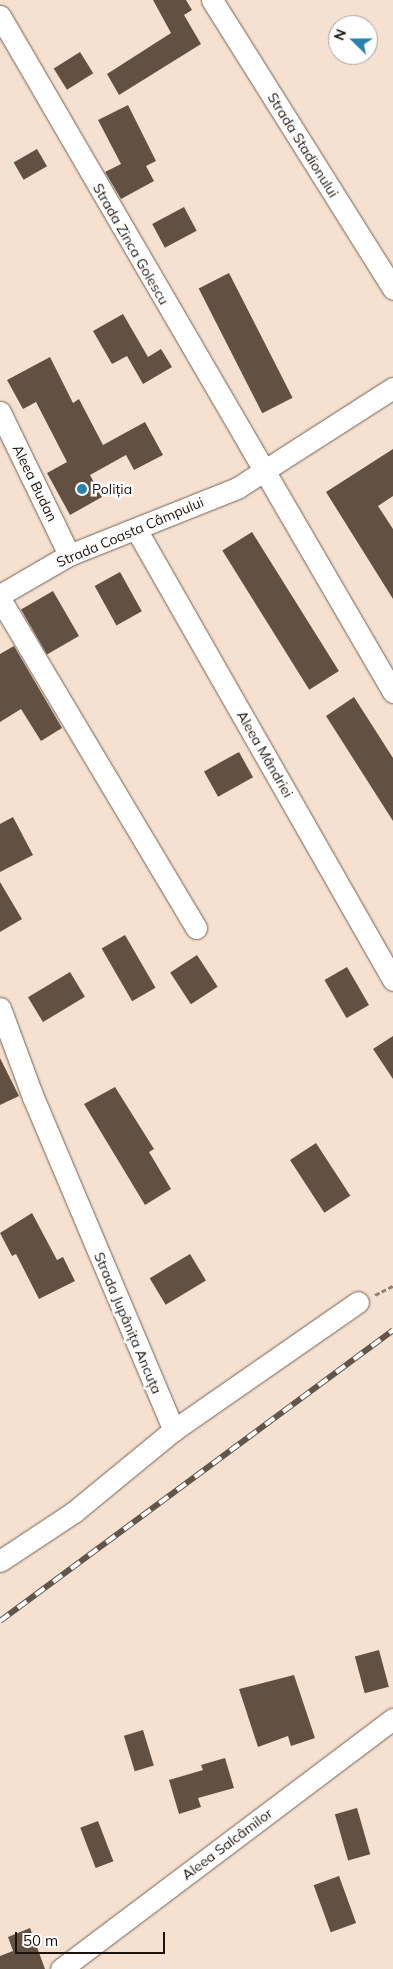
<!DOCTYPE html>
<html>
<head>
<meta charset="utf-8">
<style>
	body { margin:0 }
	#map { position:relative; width:393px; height:1969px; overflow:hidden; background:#f6e1d0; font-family:Mulish,sans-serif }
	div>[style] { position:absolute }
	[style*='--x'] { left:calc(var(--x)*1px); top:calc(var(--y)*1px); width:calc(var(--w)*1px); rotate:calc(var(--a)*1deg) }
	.building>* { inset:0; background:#625142; transform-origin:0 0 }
	.path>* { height:3px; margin-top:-1.5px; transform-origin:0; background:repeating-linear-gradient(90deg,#8f8074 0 5px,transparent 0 7.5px) }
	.roads { filter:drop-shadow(0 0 1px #726152) drop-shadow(0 0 1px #726152) }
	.minor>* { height:21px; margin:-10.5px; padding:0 10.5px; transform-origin:10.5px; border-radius:10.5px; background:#fff }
	.rail>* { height:5.5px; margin-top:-2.75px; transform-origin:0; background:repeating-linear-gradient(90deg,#fff 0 11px,#61564c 0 22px); box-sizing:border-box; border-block:1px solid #61564c }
	.dots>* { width:14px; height:14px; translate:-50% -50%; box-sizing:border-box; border:2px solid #fff; border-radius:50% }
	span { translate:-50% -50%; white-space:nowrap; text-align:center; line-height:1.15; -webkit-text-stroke:5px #fff; paint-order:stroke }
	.street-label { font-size:14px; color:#1b140e }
	.poi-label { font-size:14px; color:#1b140e }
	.left { translate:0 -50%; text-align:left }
	.north { position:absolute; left:328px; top:15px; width:50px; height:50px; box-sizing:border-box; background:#fff; border:1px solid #a4a19f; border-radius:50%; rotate:292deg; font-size:14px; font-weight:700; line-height:20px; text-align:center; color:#1b140e }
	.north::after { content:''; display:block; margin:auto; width:18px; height:22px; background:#2682af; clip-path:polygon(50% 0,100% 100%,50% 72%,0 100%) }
	.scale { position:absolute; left:15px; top:1932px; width:150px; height:22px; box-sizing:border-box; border:2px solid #1b140e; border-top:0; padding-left:6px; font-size:15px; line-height:18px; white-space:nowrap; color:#1b140e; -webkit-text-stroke:4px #fff; paint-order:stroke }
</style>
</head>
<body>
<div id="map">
	<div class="building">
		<i style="clip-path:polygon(153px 0,186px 0,192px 10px,184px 15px,201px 44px,119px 95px,107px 74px,171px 33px)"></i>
		<i style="left:80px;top:52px;width:25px;height:31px;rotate:58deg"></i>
		<i style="clip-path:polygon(128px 105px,156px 161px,146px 166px,154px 181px,121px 199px,105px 172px,121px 164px,98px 120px)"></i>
		<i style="left:37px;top:149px;width:20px;height:27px;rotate:60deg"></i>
		<i style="left:184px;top:207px;width:27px;height:36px;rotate:62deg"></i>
		<i style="left:229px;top:273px;width:140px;height:34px;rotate:63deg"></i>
		<i style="clip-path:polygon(123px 314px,148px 357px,161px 349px,172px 367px,143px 384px,127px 356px,112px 364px,93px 331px)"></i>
		<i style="clip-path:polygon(50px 357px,73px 403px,79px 399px,103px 445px,145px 422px,163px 455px,134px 470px,126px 455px,90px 475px,102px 497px,70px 515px,47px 473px,67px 462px,36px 402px,23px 409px,7px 380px)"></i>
		<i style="clip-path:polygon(393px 449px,393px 496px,378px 506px,393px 529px,393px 599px,326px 492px)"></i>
		<i style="left:252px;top:532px;width:164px;height:35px;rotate:58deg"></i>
		<i style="left:120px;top:572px;width:45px;height:29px;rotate:61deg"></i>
		<i style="left:53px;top:591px;width:52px;height:37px;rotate:60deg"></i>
		<i style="clip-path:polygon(14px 646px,62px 728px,41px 741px,21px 709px,0 722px,0 654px)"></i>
		<i style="clip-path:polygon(354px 697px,393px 758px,393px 821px,326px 716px)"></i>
		<i style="left:239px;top:752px;width:29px;height:40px;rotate:61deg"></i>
		<i style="clip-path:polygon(13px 817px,33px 855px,0 872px,0 824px)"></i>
		<i style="clip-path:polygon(0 882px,22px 919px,0 932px)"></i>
		<i style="left:125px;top:935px;width:61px;height:27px;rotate:60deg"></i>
		<i style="left:197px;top:955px;width:38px;height:32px;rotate:57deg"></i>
		<i style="left:347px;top:967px;width:44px;height:26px;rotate:60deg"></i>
		<i style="left:70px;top:972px;width:29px;height:49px;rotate:59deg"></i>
		<i style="clip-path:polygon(393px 1036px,393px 1079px,373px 1049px)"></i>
		<i style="clip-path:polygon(0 1058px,19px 1096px,0 1105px)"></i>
		<i style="clip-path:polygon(115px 1087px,154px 1149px,149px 1152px,171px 1189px,145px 1205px,84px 1104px)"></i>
		<i style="left:316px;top:1143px;width:63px;height:31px;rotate:57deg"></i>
		<i style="clip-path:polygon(32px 1213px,57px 1260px,63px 1257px,75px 1281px,39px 1299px,16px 1254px,12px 1256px,0 1233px)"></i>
		<i style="left:190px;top:1254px;width:31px;height:47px;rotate:59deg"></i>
		<i style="left:379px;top:1650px;width:38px;height:25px;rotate:75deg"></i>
		<i style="clip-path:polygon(294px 1675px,315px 1738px,291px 1746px,288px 1736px,258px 1747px,239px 1689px)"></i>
		<i style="left:143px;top:1730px;width:37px;height:20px;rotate:73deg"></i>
		<i style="clip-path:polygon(225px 1758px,234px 1788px,198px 1798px,201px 1807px,179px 1814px,169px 1780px,203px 1770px,201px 1765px)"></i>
		<i style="left:357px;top:1808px;width:48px;height:23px;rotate:74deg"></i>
		<i style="left:98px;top:1821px;width:43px;height:19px;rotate:69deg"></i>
		<i style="left:339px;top:1876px;width:50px;height:27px;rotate:70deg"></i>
		<i style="clip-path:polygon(30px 1928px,45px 1969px,0 1969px,0 1956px,13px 1951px,8px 1937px)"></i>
	</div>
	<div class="path">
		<i style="--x:375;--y:1295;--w:20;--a:-27"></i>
	</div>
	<div class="roads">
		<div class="minor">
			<i style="--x:212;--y:0;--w:341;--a:57.9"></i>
			<i style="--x:0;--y:16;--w:782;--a:59.83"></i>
			<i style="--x:0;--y:412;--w:159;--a:64.2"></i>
			<i style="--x:136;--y:529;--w:519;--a:60.32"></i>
			<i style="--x:0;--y:595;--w:80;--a:-30.1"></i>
			<i style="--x:69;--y:555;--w:181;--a:-21.7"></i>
			<i style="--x:237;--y:488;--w:185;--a:-32.7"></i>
			<i style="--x:0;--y:599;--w:383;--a:59.2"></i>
			<i style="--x:0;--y:1008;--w:95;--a:69.7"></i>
			<i style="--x:33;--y:1097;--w:362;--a:67.1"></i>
			<i style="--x:174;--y:1430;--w:224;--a:-34.8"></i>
			<i style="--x:0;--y:1561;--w:89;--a:-33.5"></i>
			<i style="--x:74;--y:1512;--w:129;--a:-39.4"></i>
			<i style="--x:61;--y:1969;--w:416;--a:-37"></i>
		</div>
	</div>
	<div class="rail">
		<i style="--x:0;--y:1621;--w:489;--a:-36.5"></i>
	</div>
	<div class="dots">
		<i style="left:82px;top:489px;background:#2682af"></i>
	</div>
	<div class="street-label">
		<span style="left:303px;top:145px;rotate:58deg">Strada Stadionului</span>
		<span style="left:131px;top:244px;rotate:60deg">Strada Zinca Golescu</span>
		<span style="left:35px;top:483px;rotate:64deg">Aleea Budan</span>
		<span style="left:130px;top:532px;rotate:-23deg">Strada Coasta Câmpului</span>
		<span style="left:265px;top:754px;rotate:60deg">Aleea Mândriei</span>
		<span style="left:128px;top:1323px;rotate:67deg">Strada Jupânița Ancuța</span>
		<span style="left:227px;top:1844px;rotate:-37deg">Aleea Salcâmilor</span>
	</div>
	<div class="poi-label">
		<span class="left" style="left:92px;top:489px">Poliția</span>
	</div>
	<div class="north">N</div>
	<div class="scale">50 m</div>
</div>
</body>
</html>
